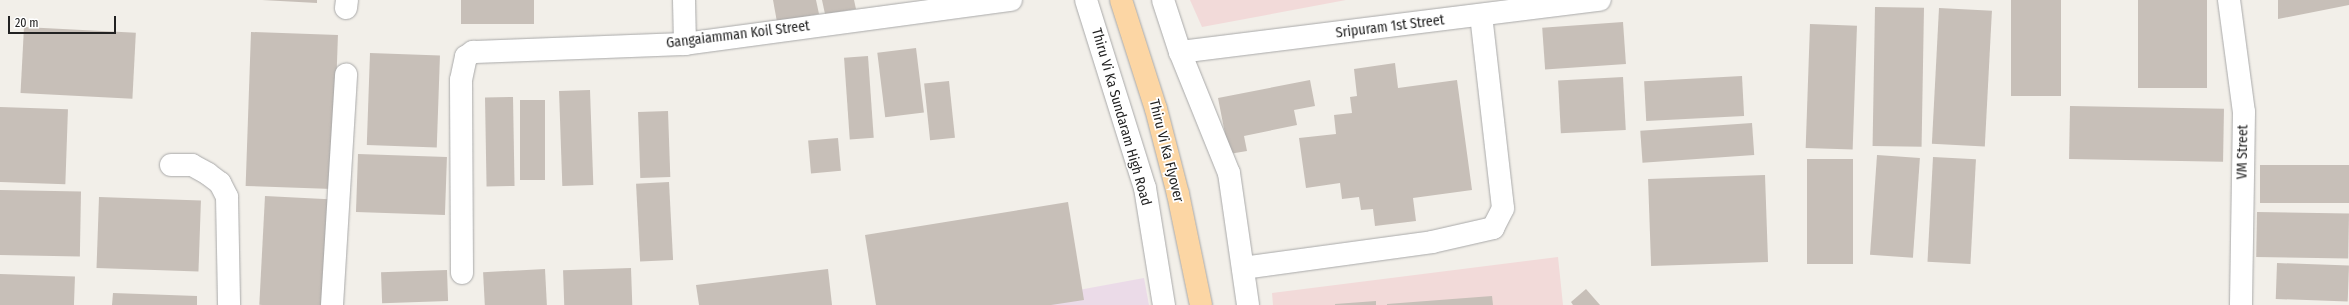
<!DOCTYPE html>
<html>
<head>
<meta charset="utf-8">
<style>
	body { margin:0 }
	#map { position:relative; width:2349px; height:305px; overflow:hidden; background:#f2efe9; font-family:"Fira Sans Condensed",sans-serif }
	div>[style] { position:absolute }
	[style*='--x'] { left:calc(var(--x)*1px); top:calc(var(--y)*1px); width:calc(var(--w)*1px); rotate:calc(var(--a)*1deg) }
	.commercial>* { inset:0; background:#f2dad9 }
	.industrial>* { inset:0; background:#ebdbe8 }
	.building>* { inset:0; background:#c7bfb8; transform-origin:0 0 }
	.roads { filter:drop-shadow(0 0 1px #a9a9a9) drop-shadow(0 0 1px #a9a9a9) }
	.minor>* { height:22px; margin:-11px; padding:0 11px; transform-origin:11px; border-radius:11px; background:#fff }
	.major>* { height:22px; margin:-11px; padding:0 11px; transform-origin:11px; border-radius:11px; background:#fcd6a4 }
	span { translate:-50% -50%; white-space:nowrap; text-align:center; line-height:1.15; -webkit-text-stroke:3.5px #fff; paint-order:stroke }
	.street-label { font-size:14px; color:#222 }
	.scale { position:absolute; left:8px; top:16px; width:108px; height:18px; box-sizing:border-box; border:2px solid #222; border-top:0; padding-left:5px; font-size:12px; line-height:14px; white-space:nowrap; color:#222; -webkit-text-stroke:3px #fff; paint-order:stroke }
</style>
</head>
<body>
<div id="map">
	<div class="commercial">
		<i style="clip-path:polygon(1190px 0,1346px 0,1202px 27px)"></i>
		<i style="clip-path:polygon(1558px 257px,1563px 305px,1273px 305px,1272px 293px)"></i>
	</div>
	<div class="industrial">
		<i style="clip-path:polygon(1144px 278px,1149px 305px,997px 305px)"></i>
	</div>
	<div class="building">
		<i style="clip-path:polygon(262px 0,317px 0,317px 3px)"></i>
		<i style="left:461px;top:0;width:73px;height:24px"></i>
		<i style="clip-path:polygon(773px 0,816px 0,819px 14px,777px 22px)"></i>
		<i style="clip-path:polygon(822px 0,854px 0,856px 9px,825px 14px)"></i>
		<i style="left:2011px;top:0;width:50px;height:96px"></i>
		<i style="left:2138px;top:0;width:69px;height:88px"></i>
		<i style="clip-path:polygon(2278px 0,2349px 0,2349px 5px,2278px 19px)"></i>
		<i style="left:1875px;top:7px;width:49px;height:139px;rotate:1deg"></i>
		<i style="left:1939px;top:8px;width:53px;height:136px;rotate:3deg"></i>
		<i style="left:1623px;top:22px;width:42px;height:81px;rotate:86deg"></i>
		<i style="left:1810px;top:24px;width:47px;height:124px;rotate:2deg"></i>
		<i style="left:24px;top:27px;width:112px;height:66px;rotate:3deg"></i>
		<i style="left:251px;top:32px;width:87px;height:154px;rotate:2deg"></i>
		<i style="left:916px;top:48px;width:65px;height:39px;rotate:83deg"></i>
		<i style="left:370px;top:53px;width:70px;height:92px;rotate:2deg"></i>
		<i style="left:868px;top:56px;width:82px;height:24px;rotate:86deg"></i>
		<i style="clip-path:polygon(1395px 63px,1398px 88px,1457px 80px,1472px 190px,1413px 198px,1416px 221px,1375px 226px,1373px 209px,1361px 210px,1359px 197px,1342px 199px,1340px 183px,1306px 188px,1299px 138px,1336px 134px,1334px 115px,1352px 113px,1350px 97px,1357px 96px,1354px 69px)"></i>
		<i style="left:1742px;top:76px;width:40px;height:98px;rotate:87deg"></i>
		<i style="left:1623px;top:77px;width:53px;height:65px;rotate:87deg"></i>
		<i style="clip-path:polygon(1310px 80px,1315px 106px,1294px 110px,1297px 125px,1244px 136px,1247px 151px,1229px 154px,1218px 98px)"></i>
		<i style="left:949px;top:81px;width:57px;height:25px;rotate:84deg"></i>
		<i style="left:590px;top:90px;width:95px;height:31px;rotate:88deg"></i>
		<i style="left:513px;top:97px;width:89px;height:28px;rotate:89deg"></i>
		<i style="left:520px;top:100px;width:25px;height:80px"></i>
		<i style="left:2070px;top:106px;width:154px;height:53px;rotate:1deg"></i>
		<i style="left:0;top:107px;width:68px;height:75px;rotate:2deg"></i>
		<i style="left:668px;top:111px;width:66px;height:30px;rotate:88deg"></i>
		<i style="left:1752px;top:123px;width:32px;height:112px;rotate:86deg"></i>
		<i style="left:838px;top:138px;width:33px;height:30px;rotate:85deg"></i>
		<i style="left:358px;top:154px;width:89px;height:58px;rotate:2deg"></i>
		<i style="left:1877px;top:155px;width:43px;height:100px;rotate:4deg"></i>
		<i style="left:1933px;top:157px;width:43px;height:105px;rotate:3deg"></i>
		<i style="left:1807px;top:159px;width:46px;height:105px"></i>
		<i style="left:2349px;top:165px;width:38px;height:89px;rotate:90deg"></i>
		<i style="left:1765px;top:175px;width:87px;height:117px;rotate:88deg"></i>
		<i style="left:669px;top:182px;width:78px;height:33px;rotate:87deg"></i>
		<i style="left:0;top:190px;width:81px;height:65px;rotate:1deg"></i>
		<i style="left:265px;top:196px;width:64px;height:109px;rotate:3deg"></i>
		<i style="left:99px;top:197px;width:102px;height:71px;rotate:2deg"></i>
		<i style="clip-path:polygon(1068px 202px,1084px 300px,1051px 305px,876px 305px,865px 235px)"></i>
		<i style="left:2257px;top:212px;width:92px;height:45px;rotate:1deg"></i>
		<i style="left:2277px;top:263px;width:72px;height:36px;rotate:2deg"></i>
		<i style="left:631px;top:268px;width:37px;height:68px;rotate:88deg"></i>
		<i style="left:545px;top:269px;width:36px;height:62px;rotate:87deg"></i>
		<i style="clip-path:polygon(828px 269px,832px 305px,699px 305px,696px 285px)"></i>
		<i style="left:447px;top:270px;width:31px;height:66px;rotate:88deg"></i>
		<i style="left:0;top:274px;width:75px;height:31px;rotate:2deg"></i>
		<i style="clip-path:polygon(1586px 289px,1600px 305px,1573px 305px,1571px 302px)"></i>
		<i style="clip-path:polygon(113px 293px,197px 296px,197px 305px,112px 305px)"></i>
		<i style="clip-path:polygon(1492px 296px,1493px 305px,1387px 305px,1387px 304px)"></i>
		<i style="clip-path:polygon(1376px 301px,1376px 305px,1335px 305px,1335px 304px)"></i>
	</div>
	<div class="roads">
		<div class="minor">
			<i style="--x:684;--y:0;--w:44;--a:88.7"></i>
			<i style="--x:1086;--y:0;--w:197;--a:72.6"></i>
			<i style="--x:1145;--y:188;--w:119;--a:80.8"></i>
			<i style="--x:1163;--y:0;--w:55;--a:71.9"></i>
			<i style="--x:1180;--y:52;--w:131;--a:68"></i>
			<i style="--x:1229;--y:173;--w:133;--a:81.8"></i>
			<i style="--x:2229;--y:0;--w:113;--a:82.4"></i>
			<i style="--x:2244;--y:112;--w:193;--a:90.9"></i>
			<i style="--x:346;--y:8;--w:8;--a:-83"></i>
			<i style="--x:1180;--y:52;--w:423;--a:-7.1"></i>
			<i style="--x:171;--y:165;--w:21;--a:0"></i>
			<i style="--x:192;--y:165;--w:18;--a:29"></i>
			<i style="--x:208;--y:174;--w:15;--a:37"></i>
			<i style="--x:220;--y:183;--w:16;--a:63"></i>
			<i style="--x:227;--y:197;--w:108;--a:88.9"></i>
			<i style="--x:1243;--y:268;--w:191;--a:-7.8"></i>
			<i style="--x:1432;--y:242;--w:63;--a:-12.9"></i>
			<i style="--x:1493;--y:228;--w:22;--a:-63"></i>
			<i style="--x:1503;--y:208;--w:193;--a:-96.5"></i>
			<i style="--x:462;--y:273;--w:193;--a:-90.3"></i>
			<i style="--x:461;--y:80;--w:24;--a:-78"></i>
			<i style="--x:466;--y:57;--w:9;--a:-36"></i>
			<i style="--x:473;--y:52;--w:212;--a:-2.2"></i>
			<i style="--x:685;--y:44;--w:329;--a:-7.7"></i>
			<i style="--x:332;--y:305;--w:231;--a:-86.5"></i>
		</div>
		<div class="major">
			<i style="--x:1121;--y:0;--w:114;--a:72.2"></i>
			<i style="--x:1156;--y:109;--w:88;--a:75.5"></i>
			<i style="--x:1178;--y:194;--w:113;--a:78.3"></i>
		</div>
	</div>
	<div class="street-label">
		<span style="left:1390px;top:27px;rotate:-7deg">Sripuram 1st Street</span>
		<span style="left:738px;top:35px;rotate:-7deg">Gangaiamman Koil Street</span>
		<span style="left:1121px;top:117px;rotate:74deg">Thiru Vi Ka Sundaram High Road</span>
		<span style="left:1166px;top:151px;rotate:76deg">Thiru Vi Ka Flyover</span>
		<span style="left:2243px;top:152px;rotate:-89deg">VM Street</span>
	</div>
	<div class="scale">20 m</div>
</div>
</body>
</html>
